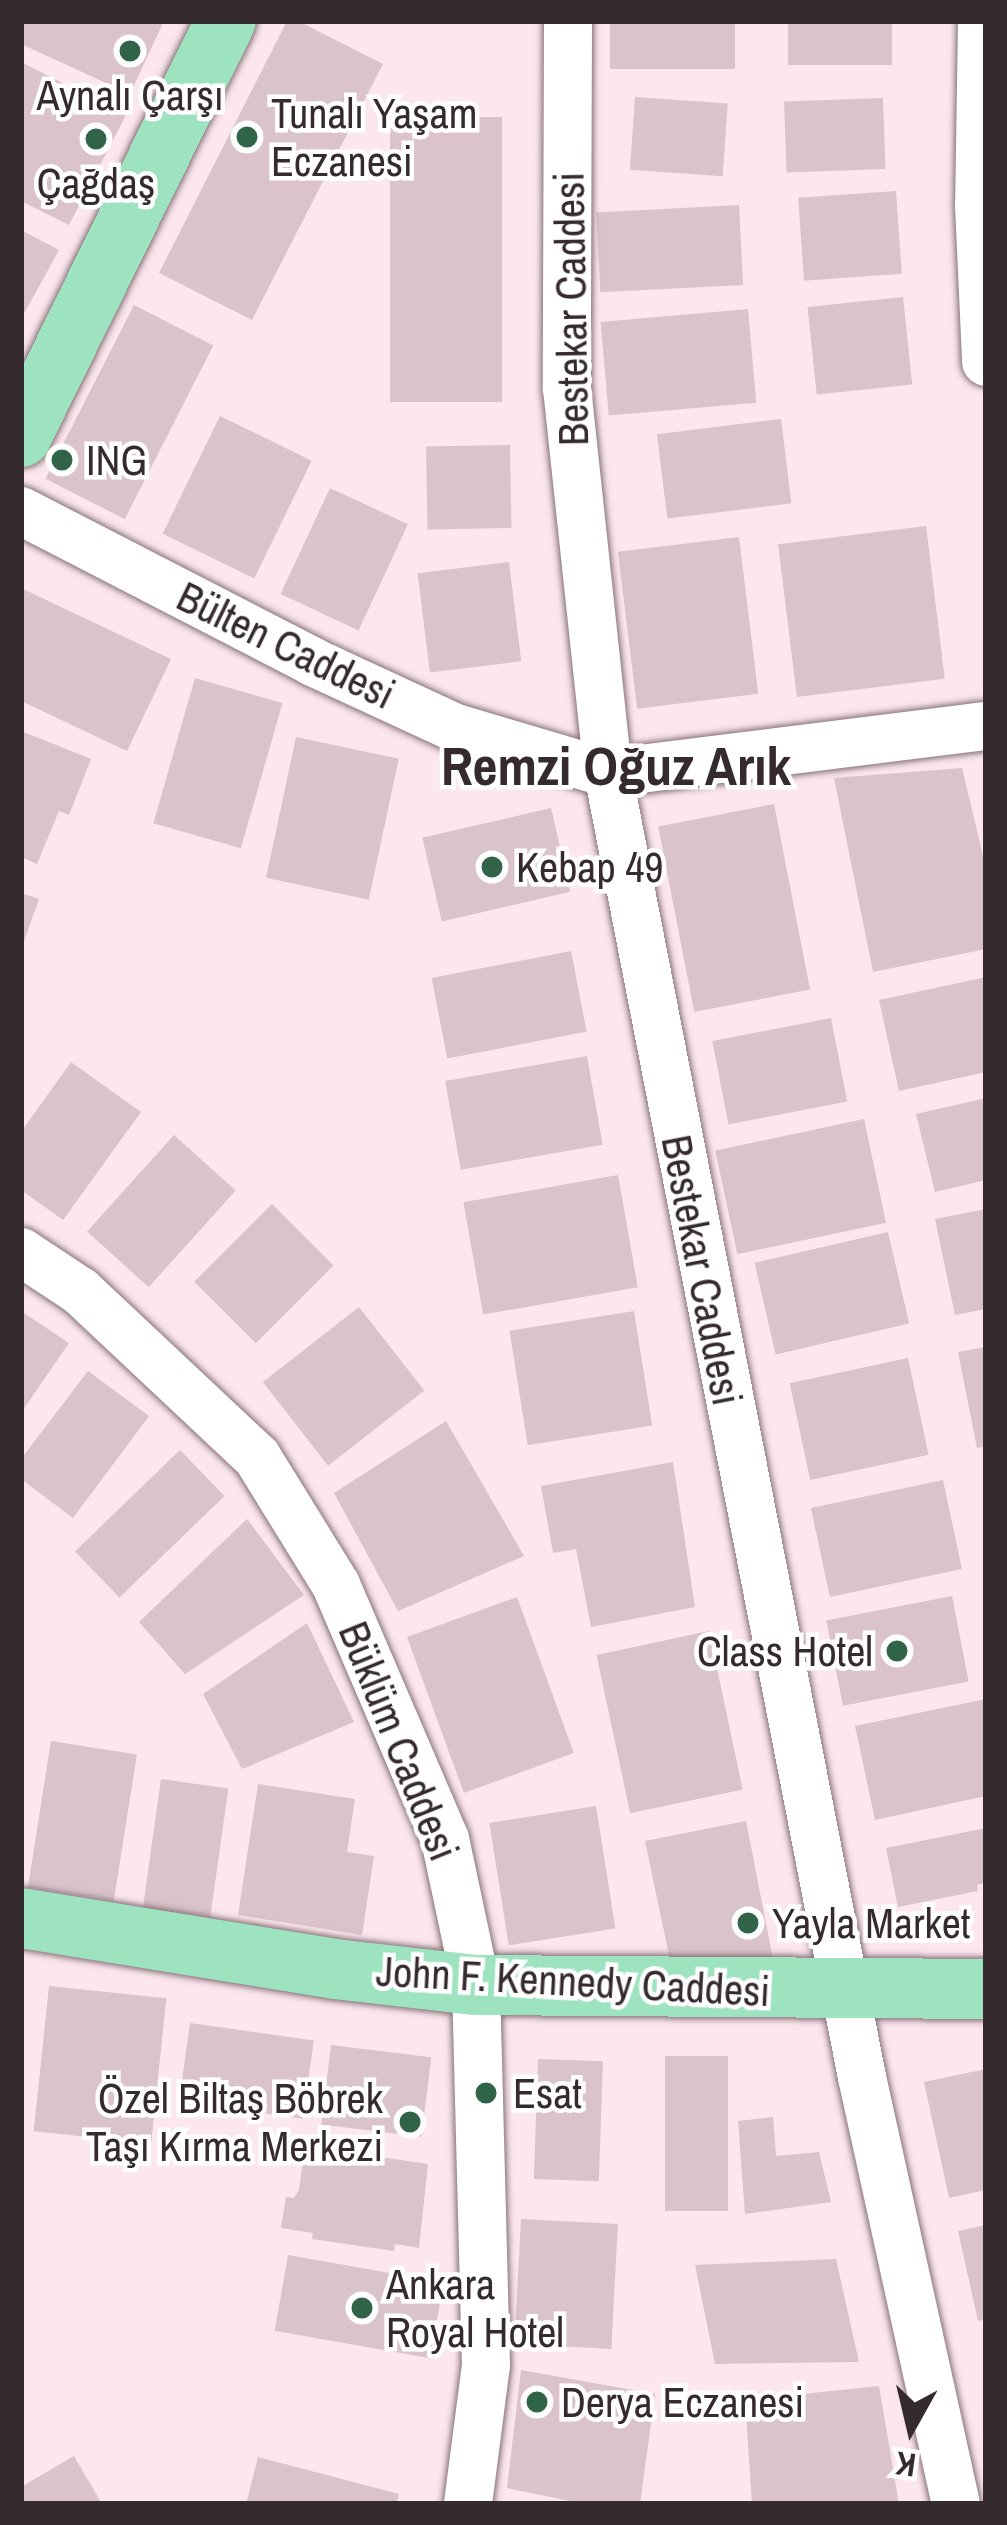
<!DOCTYPE html>
<html>
<head>
<meta charset="utf-8">
<style>
	body { margin:0 }
	#map { position:relative; width:1007px; height:2525px; overflow:hidden; background:#fef4f7; font-family:"Archivo Narrow",sans-serif }
	div>[style] { position:absolute }
	[style*='--x'] { left:calc(var(--x)*1px); top:calc(var(--y)*1px); width:calc(var(--w)*1px); rotate:calc(var(--a)*1deg) }
	.built>* { inset:0; background:#fbe7ed; transform-origin:0 0 }
	.building>* { inset:0; background:#dbc3cb; transform-origin:0 0 }
	.roads { filter:drop-shadow(0 0 3px #88737a) drop-shadow(0 0 3px #88737a) }
	.minor>* { height:48px; margin:-24px; padding:0 24px; transform-origin:24px; border-radius:24px; background:#fff }
	.major>* { height:60px; margin:-30px; padding:0 30px; transform-origin:30px; border-radius:30px; background:#9ee3c0 }
	.dots>* { width:33px; height:33px; translate:-50% -50%; box-sizing:border-box; border:6px solid #fff; border-radius:50% }
	span { translate:-50% -50%; white-space:nowrap; text-align:center; line-height:1.15; -webkit-text-stroke:9px #fff; paint-order:stroke }
	.poi-label { font-size:42px; color:#352b2e }
	.left { translate:0 -50%; text-align:left }
	.right { translate:-100% -50%; text-align:right }
	.street-label { font-size:42px; color:#352b2e }
	.district-label { font-size:54px; color:#352b2e; font-weight:700 }
	.frame { position:absolute; inset:0; border:24px solid #352b2e; pointer-events:none }
	.north { position:absolute; left:851px; top:2369px; width:120px; height:120px; -webkit-text-stroke:9px #fff; paint-order:stroke; rotate:188deg; font-size:33px; font-weight:700; line-height:48px; text-align:center; color:#352b2e }
	.north::after { content:''; display:block; margin:auto; width:42px; height:54px; background:#352b2e; clip-path:polygon(50% 0,100% 100%,50% 72%,0 100%) }
</style>
</head>
<body>
<div id="map">
	<div class="built">
		<i style="left:21px;top:21px;width:965px;height:2483px"></i>
	</div>
	<div class="building">
		<i style="clip-path:polygon(21px 21px,164px 21px,130px 94px,21px 44px)"></i>
		<i style="clip-path:polygon(287px 21px,298px 21px,383px 64px,252px 320px,159px 273px)"></i>
		<i style="left:610px;top:21px;width:125px;height:48px"></i>
		<i style="left:788px;top:21px;width:104px;height:44px"></i>
		<i style="clip-path:polygon(21px 62px,126px 115px,69px 225px,21px 201px)"></i>
		<i style="left:635px;top:97px;width:93px;height:73px;rotate:4deg"></i>
		<i style="left:883px;top:98px;width:71px;height:99px;rotate:88deg"></i>
		<i style="left:502px;top:117px;width:285px;height:112px;rotate:90deg"></i>
		<i style="left:896px;top:191px;width:83px;height:98px;rotate:86deg"></i>
		<i style="left:739px;top:205px;width:80px;height:143px;rotate:87deg"></i>
		<i style="clip-path:polygon(21px 230px,59px 250px,21px 319px)"></i>
		<i style="left:903px;top:297px;width:88px;height:96px;rotate:84deg"></i>
		<i style="left:134px;top:305px;width:89px;height:195px;rotate:27deg"></i>
		<i style="left:748px;top:309px;width:94px;height:148px;rotate:85deg"></i>
		<i style="left:220px;top:416px;width:102px;height:131px;rotate:26deg"></i>
		<i style="left:781px;top:419px;width:85px;height:125px;rotate:83deg"></i>
		<i style="left:510px;top:445px;width:83px;height:84px;rotate:89deg"></i>
		<i style="left:330px;top:488px;width:86px;height:117px;rotate:25deg"></i>
		<i style="left:926px;top:526px;width:154px;height:149px;rotate:83deg"></i>
		<i style="left:739px;top:537px;width:158px;height:122px;rotate:83deg"></i>
		<i style="left:509px;top:562px;width:100px;height:92px;rotate:83deg"></i>
		<i style="clip-path:polygon(23px 589px,171px 659px,127px 751px,21px 701px)"></i>
		<i style="left:195px;top:678px;width:91px;height:151px;rotate:16deg"></i>
		<i style="clip-path:polygon(21px 731px,91px 759px,69px 815px,59px 811px,37px 864px,21px 857px)"></i>
		<i style="left:296px;top:737px;width:105px;height:144px;rotate:12deg"></i>
		<i style="clip-path:polygon(962px 768px,986px 868px,986px 949px,873px 972px,834px 778px)"></i>
		<i style="left:774px;top:804px;width:189px;height:118px;rotate:79deg"></i>
		<i style="left:551px;top:808px;width:86px;height:132px;rotate:77deg"></i>
		<i style="clip-path:polygon(21px 893px,39px 899px,22px 947px,21px 947px)"></i>
		<i style="left:571px;top:951px;width:82px;height:142px;rotate:79deg"></i>
		<i style="clip-path:polygon(986px 977px,986px 1072px,899px 1091px,879px 1000px)"></i>
		<i style="left:831px;top:1018px;width:85px;height:121px;rotate:79deg"></i>
		<i style="left:587px;top:1056px;width:90px;height:144px;rotate:80deg"></i>
		<i style="clip-path:polygon(71px 1062px,141px 1112px,63px 1220px,21px 1190px,21px 1132px)"></i>
		<i style="clip-path:polygon(986px 1098px,986px 1180px,935px 1192px,916px 1114px)"></i>
		<i style="left:864px;top:1119px;width:106px;height:152px;rotate:78deg"></i>
		<i style="left:174px;top:1135px;width:83px;height:130px;rotate:42deg"></i>
		<i style="left:618px;top:1175px;width:114px;height:157px;rotate:80deg"></i>
		<i style="left:272px;top:1204px;width:87px;height:110px;rotate:45deg"></i>
		<i style="clip-path:polygon(986px 1209px,986px 1309px,955px 1315px,935px 1219px)"></i>
		<i style="left:888px;top:1232px;width:94px;height:137px;rotate:77deg"></i>
		<i style="left:359px;top:1307px;width:106px;height:122px;rotate:52deg"></i>
		<i style="clip-path:polygon(21px 1311px,69px 1343px,21px 1413px)"></i>
		<i style="left:634px;top:1311px;width:116px;height:126px;rotate:81deg"></i>
		<i style="clip-path:polygon(986px 1347px,986px 1446px,977px 1448px,958px 1352px)"></i>
		<i style="left:908px;top:1358px;width:99px;height:121px;rotate:78deg"></i>
		<i style="clip-path:polygon(88px 1371px,149px 1416px,73px 1518px,21px 1479px,21px 1459px)"></i>
		<i style="clip-path:polygon(446px 1421px,524px 1556px,398px 1611px,334px 1493px)"></i>
		<i style="left:180px;top:1450px;width:64px;height:146px;rotate:46deg"></i>
		<i style="clip-path:polygon(673px 1462px,695px 1607px,591px 1627px,576px 1549px,553px 1553px,541px 1486px)"></i>
		<i style="left:943px;top:1480px;width:91px;height:135px;rotate:78deg"></i>
		<i style="clip-path:polygon(247px 1519px,304px 1595px,185px 1674px,139px 1622px)"></i>
		<i style="left:952px;top:1596px;width:87px;height:128px;rotate:79deg"></i>
		<i style="left:517px;top:1597px;width:166px;height:117px;rotate:70deg"></i>
		<i style="clip-path:polygon(307px 1623px,354px 1722px,242px 1769px,203px 1694px)"></i>
		<i style="left:709px;top:1631px;width:162px;height:115px;rotate:78deg"></i>
		<i style="clip-path:polygon(986px 1699px,986px 1796px,875px 1820px,855px 1726px)"></i>
		<i style="left:51px;top:1741px;width:87px;height:148px;rotate:9deg"></i>
		<i style="left:161px;top:1779px;width:68px;height:130px;rotate:8deg"></i>
		<i style="clip-path:polygon(258px 1784px,355px 1799px,347px 1852px,374px 1856px,362px 1935px,238px 1915px)"></i>
		<i style="left:596px;top:1806px;width:124px;height:108px;rotate:81deg"></i>
		<i style="clip-path:polygon(746px 1821px,773px 1959px,670px 1960px,645px 1841px)"></i>
		<i style="clip-path:polygon(986px 1828px,986px 1883px,977px 1885px,978px 1891px,898px 1907px,886px 1848px)"></i>
		<i style="left:49px;top:1986px;width:118px;height:146px;rotate:6deg"></i>
		<i style="left:190px;top:2023px;width:125px;height:79px;rotate:8deg"></i>
		<i style="left:331px;top:2045px;width:101px;height:80px;rotate:7deg"></i>
		<i style="left:665px;top:2056px;width:63px;height:155px"></i>
		<i style="left:538px;top:2059px;width:65px;height:120px;rotate:2deg"></i>
		<i style="clip-path:polygon(986px 2069px,986px 2190px,949px 2198px,924px 2082px)"></i>
		<i style="clip-path:polygon(773px 2117px,776px 2156px,819px 2152px,831px 2202px,745px 2214px,738px 2121px)"></i>
		<i style="clip-path:polygon(305px 2146px,428px 2164px,419px 2248px,395px 2244px,394px 2251px,312px 2239px,313px 2233px,281px 2228px,286px 2197px,294px 2198px,299px 2190px)"></i>
		<i style="left:521px;top:2219px;width:97px;height:125px;rotate:3deg"></i>
		<i style="clip-path:polygon(986px 2225px,986px 2319px,978px 2321px,958px 2231px)"></i>
		<i style="left:288px;top:2255px;width:158px;height:77px;rotate:10deg"></i>
		<i style="clip-path:polygon(836px 2259px,859px 2362px,715px 2364px,695px 2265px)"></i>
		<i style="clip-path:polygon(521px 2370px,655px 2394px,640px 2504px,584px 2504px,507px 2488px)"></i>
		<i style="clip-path:polygon(879px 2386px,899px 2504px,752px 2504px,745px 2400px)"></i>
		<i style="clip-path:polygon(74px 2456px,102px 2504px,21px 2504px,21px 2487px)"></i>
		<i style="clip-path:polygon(258px 2457px,399px 2494px,396px 2504px,246px 2504px)"></i>
	</div>
	<div class="roads">
		<div class="minor">
			<i style="--x:568;--y:21;--w:367;--a:90.2"></i>
			<i style="--x:567;--y:388;--w:387;--a:83.9"></i>
			<i style="--x:608;--y:773;--w:1329;--a:78.98"></i>
			<i style="--x:862;--y:2077;--w:437;--a:77.6"></i>
			<i style="--x:982;--y:21;--w:184;--a:90.9"></i>
			<i style="--x:979;--y:205;--w:157;--a:87.4"></i>
			<i style="--x:21;--y:511;--w:329;--a:27.3"></i>
			<i style="--x:313;--y:662;--w:157;--a:24.8"></i>
			<i style="--x:456;--y:728;--w:159;--a:16.5"></i>
			<i style="--x:608;--y:773;--w:381;--a:-7.1"></i>
			<i style="--x:21;--y:1252;--w:71;--a:33.5"></i>
			<i style="--x:80;--y:1291;--w:243;--a:43.2"></i>
			<i style="--x:257;--y:1457;--w:150;--a:58.3"></i>
			<i style="--x:336;--y:1585;--w:276;--a:66.8"></i>
			<i style="--x:445;--y:1839;--w:149;--a:78"></i>
			<i style="--x:476;--y:1985;--w:380;--a:88.5"></i>
			<i style="--x:486;--y:2365;--w:140;--a:97.4"></i>
		</div>
		<div class="major">
			<i style="--x:21;--y:437;--w:464;--a:-63.8"></i>
			<i style="--x:21;--y:1918;--w:318;--a:9.2"></i>
			<i style="--x:335;--y:1969;--w:142;--a:6.5"></i>
			<i style="--x:476;--y:1985;--w:510;--a:0.45"></i>
		</div>
	</div>
	<div class="dots">
		<i style="left:130px;top:51px;background:#306348"></i>
		<i style="left:247px;top:137px;background:#306348"></i>
		<i style="left:96px;top:139px;background:#306348"></i>
		<i style="left:62px;top:460px;background:#306348"></i>
		<i style="left:492px;top:867px;background:#306348"></i>
		<i style="left:897px;top:1651px;background:#306348"></i>
		<i style="left:748px;top:1923px;background:#306348"></i>
		<i style="left:486px;top:2093px;background:#306348"></i>
		<i style="left:410px;top:2122px;background:#306348"></i>
		<i style="left:362px;top:2308px;background:#306348"></i>
		<i style="left:537px;top:2402px;background:#306348"></i>
	</div>
	<div class="poi-label">
		<span style="left:130px;top:95px">Aynalı Çarşı</span>
		<span class="left" style="left:271px;top:137px">Tunalı Yaşam<br>Eczanesi</span>
		<span style="left:96px;top:183px">Çağdaş</span>
		<span class="left" style="left:86px;top:460px">ING</span>
		<span class="left" style="left:516px;top:867px">Kebap 49</span>
		<span class="right" style="left:873px;top:1651px">Class Hotel</span>
		<span class="left" style="left:772px;top:1923px">Yayla Market</span>
		<span class="left" style="left:513px;top:2093px">Esat</span>
		<span class="right" style="left:383px;top:2122px">Özel Biltaş Böbrek<br>Taşı Kırma Merkezi</span>
		<span class="left" style="left:386px;top:2308px">Ankara<br>Royal Hotel</span>
		<span class="left" style="left:561px;top:2402px">Derya Eczanesi</span>
	</div>
	<div class="street-label">
		<span style="left:571px;top:309px;rotate:-91deg">Bestekar Caddesi</span>
		<span style="left:286px;top:645px;rotate:26deg">Bülten Caddesi</span>
		<span style="left:702px;top:1270px;rotate:79deg">Bestekar Caddesi</span>
		<span style="left:399px;top:1741px;rotate:68deg">Büklüm Caddesi</span>
		<span style="left:573px;top:1981px;rotate:3deg">John F. Kennedy Caddesi</span>
	</div>
	<div class="district-label">
		<span style="left:616px;top:766px">Remzi Oğuz Arık</span>
	</div>
	<div class="frame"></div>
	<div class="north">K</div>
</div>
</body>
</html>
